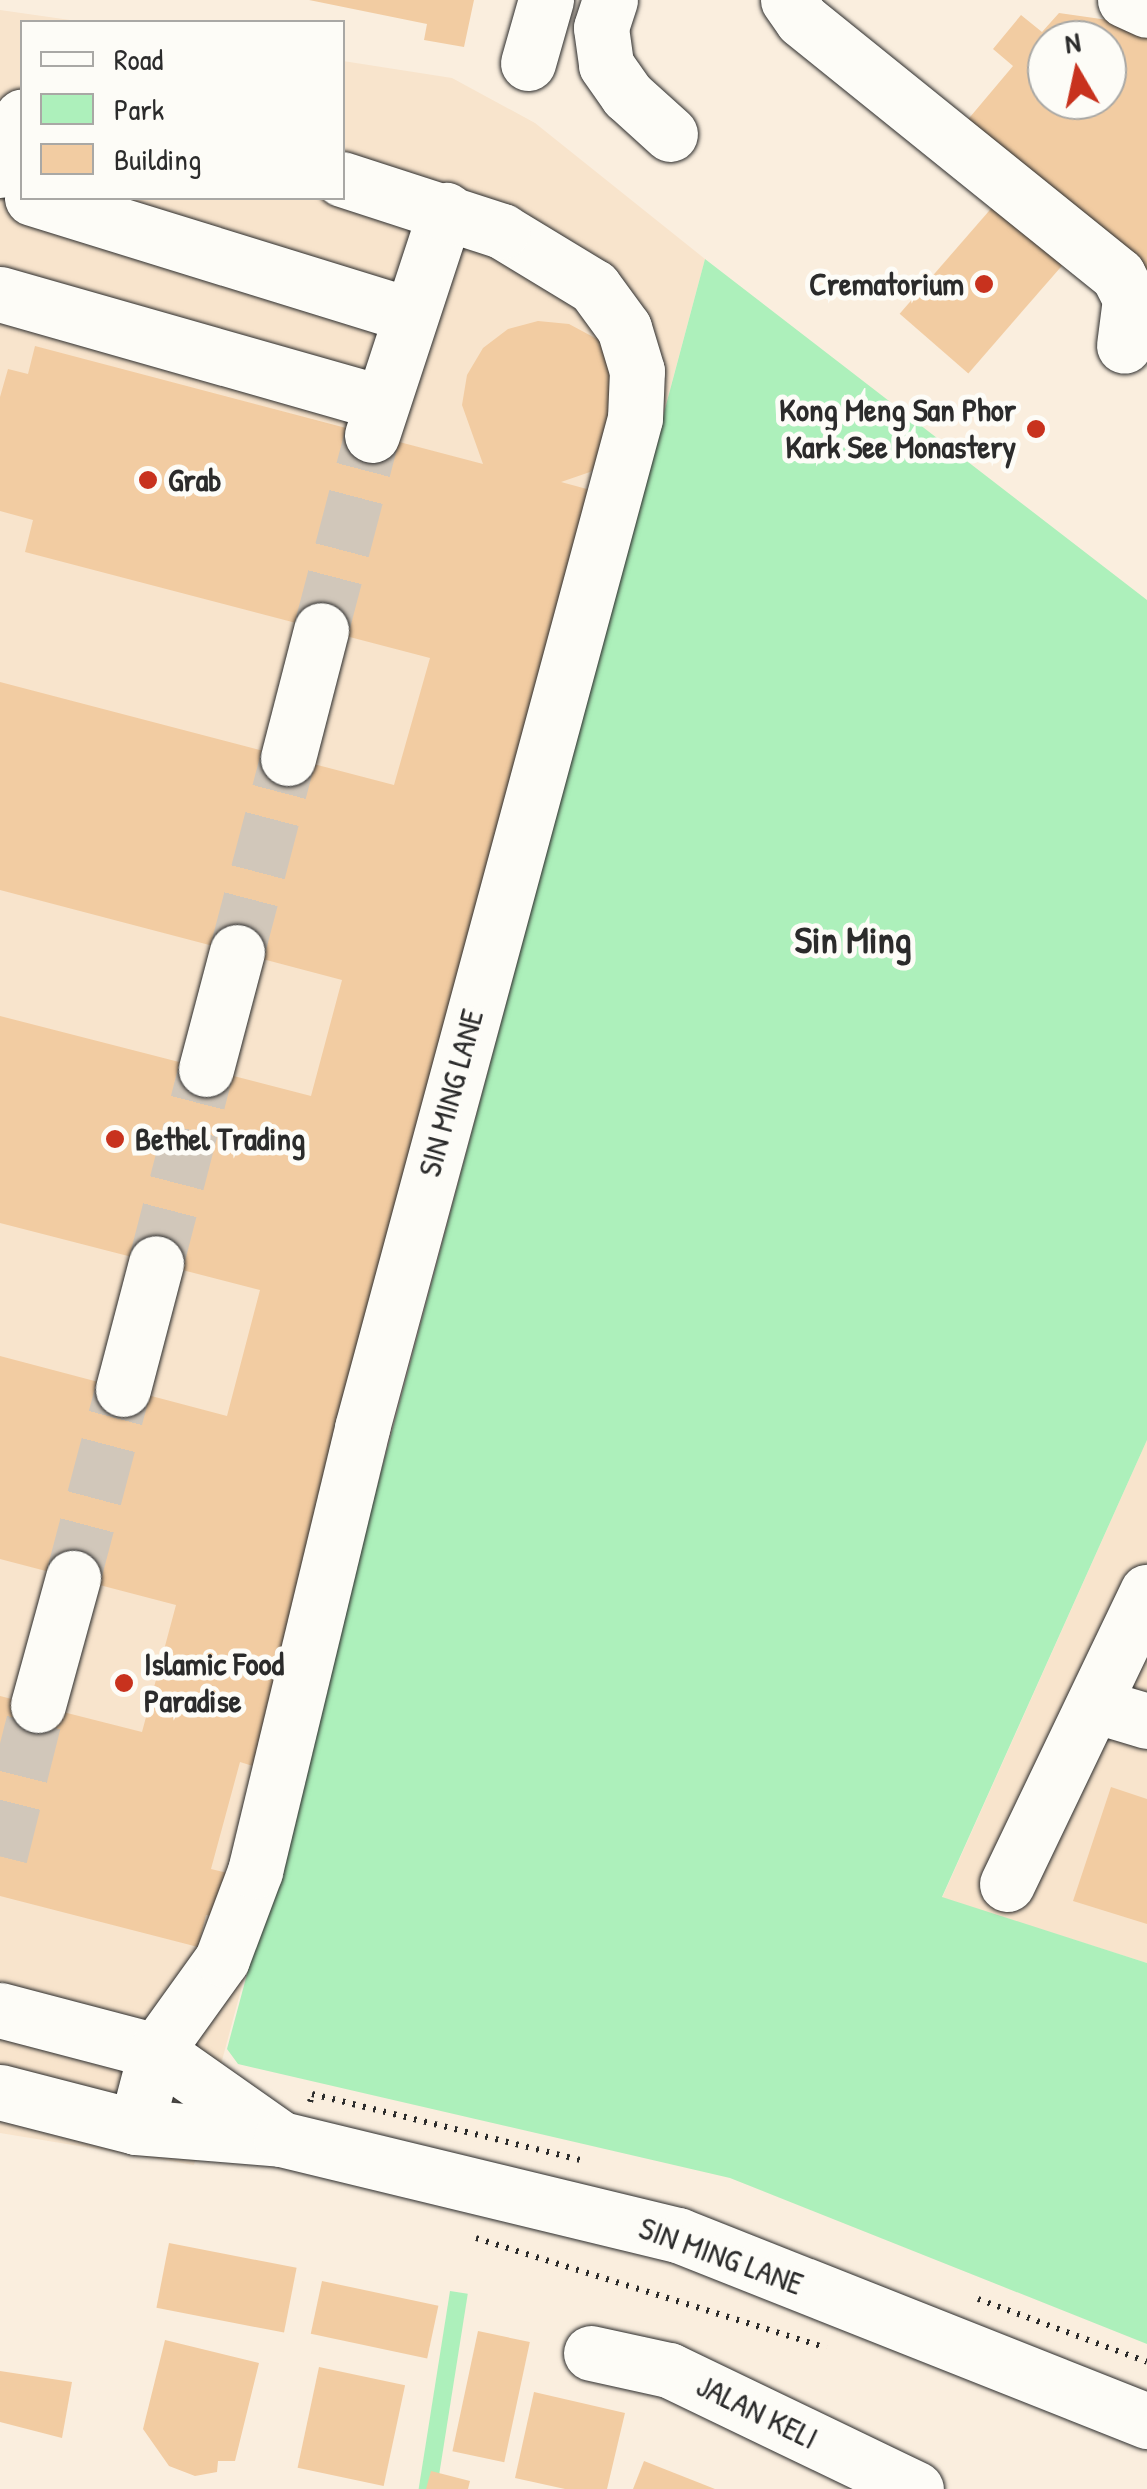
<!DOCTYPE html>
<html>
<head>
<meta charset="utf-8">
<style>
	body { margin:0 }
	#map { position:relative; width:1147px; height:2489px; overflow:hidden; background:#faeede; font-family:"Patrick Hand",sans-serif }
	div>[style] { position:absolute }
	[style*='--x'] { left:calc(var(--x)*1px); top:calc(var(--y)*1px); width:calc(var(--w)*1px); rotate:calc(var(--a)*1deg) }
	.built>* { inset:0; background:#f8e4cc }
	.green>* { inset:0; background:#adf0bb; transform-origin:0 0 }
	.building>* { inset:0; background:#f2cca2; transform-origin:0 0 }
	.minor-tunnel>* { height:55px; margin-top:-27.5px; transform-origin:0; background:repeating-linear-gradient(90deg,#d1c7ba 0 55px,transparent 0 83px) }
	.path>* { height:6px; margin-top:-3px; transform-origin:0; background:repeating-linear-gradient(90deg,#2b2b2b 0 2.5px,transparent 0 10.5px) }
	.roads { filter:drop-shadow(0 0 2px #2b2b2b) drop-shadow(0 0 2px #2b2b2b) }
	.minor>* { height:55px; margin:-27.5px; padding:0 27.5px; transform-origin:27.5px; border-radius:27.5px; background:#fdfcf7 }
	.dots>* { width:28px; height:28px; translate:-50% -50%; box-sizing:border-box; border:5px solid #fdfcf7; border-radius:50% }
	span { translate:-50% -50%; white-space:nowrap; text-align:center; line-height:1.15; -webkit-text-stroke:10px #fdfcf7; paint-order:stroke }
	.poi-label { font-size:32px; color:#2b2b2b; font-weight:700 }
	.right { translate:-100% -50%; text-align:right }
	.left { translate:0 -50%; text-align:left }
	.street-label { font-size:32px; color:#2b2b2b }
	.quarter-label { font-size:38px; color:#2b2b2b; font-weight:700 }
	.legend { position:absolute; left:20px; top:20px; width:325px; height:180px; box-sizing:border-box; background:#fdfcf7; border:2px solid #a9a8a5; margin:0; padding:12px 18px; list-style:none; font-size:30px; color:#2b2b2b }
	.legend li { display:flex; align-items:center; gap:20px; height:50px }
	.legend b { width:50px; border:2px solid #a9a8a5 }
	.north { position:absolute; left:1027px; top:20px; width:100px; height:100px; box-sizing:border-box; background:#fdfcf7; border:2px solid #a9a8a5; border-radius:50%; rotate:351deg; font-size:28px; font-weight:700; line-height:40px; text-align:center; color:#2b2b2b }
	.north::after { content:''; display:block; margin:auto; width:35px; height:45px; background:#c8321e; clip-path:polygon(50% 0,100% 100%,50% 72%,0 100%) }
</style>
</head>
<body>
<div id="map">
	<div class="built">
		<i style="clip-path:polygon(0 10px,84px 22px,22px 22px,22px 198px,342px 198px,343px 61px,452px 78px,535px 123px,705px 259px,194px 2165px,0 2133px)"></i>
		<i style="clip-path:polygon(1147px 1440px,1147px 1963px,942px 1898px)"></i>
	</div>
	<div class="green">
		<i style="clip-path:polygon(705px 259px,1147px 600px,1147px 1440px,942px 1897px,1147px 1963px,1147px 2344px,730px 2178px,238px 2064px,227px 2049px)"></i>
		<i style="left:450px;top:2291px;width:18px;height:204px;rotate:9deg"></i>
	</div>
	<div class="building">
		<i style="clip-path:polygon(309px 0,474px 0,464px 47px,424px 40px,427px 24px)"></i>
		<i style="clip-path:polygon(evenodd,1059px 13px,1129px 23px,1147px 37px,1147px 277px,965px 123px,1013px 66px,993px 49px,1021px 15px,1042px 32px,1059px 13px,1047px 40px,1107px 40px,1107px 100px,1047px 100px,1047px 40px)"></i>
		<i style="left:1002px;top:196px;width:91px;height:156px;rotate:41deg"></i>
		<i style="clip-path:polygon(538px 321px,569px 324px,597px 339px,617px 362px,613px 451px,590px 472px,561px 482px,598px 492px,256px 1767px,240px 1762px,211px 1869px,248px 1878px,236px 1922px,206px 1915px,198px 1947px,0 1896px,0 1696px,142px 1732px,176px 1605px,0 1559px,0 1356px,227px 1416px,260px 1290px,0 1223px,0 1016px,311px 1096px,342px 980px,0 890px,0 682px,394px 785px,430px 658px,25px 552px,33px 520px,0 511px,0 397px,8px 369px,28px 374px,35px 346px,483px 464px,462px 405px,467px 375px,483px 348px,508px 329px)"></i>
		<i style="clip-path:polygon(1111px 1787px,1147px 1799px,1147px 1924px,1073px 1901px)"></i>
		<i style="left:169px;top:2243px;width:130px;height:66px;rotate:11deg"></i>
		<i style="left:322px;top:2281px;width:119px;height:54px;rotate:12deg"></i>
		<i style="left:478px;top:2331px;width:53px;height:123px;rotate:12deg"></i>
		<i style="clip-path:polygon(165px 2340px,259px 2363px,235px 2461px,218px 2461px,217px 2472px,195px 2476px,169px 2466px,143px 2429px)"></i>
		<i style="left:319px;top:2367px;width:88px;height:103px;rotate:12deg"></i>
		<i style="clip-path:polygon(0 2371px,72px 2382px,62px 2438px,0 2422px)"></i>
		<i style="clip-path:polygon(534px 2392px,625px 2413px,607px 2489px,565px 2489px,515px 2478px)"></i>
		<i style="clip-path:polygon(644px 2461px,715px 2489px,633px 2489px)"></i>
		<i style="clip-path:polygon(431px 2471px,470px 2481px,468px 2489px,426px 2489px)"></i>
	</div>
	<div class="minor-tunnel">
		<i style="--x:321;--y:630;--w:202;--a:-75.3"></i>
		<i style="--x:237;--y:952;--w:201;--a:-75.3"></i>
		<i style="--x:156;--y:1263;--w:200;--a:-75.5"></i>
		<i style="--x:73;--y:1578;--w:196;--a:-75.2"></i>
		<i style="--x:0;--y:1856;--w:156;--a:-75.9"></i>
	</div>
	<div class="path">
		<i style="--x:310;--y:2102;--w:8;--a:-76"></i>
		<i style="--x:312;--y:2094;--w:280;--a:13.8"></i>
		<i style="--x:476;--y:2238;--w:367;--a:17.4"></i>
		<i style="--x:978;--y:2299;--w:180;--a:20.4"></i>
	</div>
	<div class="roads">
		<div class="minor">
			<i style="--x:610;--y:0;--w:29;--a:108"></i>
			<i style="--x:601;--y:28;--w:37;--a:82"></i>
			<i style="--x:606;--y:65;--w:37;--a:55"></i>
			<i style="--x:627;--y:95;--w:58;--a:42.2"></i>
			<i style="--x:788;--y:0;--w:24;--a:55"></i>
			<i style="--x:802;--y:20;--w:406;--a:38.9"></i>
			<i style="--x:1118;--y:275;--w:27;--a:63"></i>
			<i style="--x:1130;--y:299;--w:47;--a:97.3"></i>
			<i style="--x:1125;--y:0;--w:24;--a:24"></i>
			<i style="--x:528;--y:63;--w:66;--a:-74.1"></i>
			<i style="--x:0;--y:170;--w:32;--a:-77"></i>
			<i style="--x:7;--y:139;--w:27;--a:-56"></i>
			<i style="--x:32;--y:198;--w:396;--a:17.2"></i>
			<i style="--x:0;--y:294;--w:395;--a:15.9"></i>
			<i style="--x:372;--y:435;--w:237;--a:-71.8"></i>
			<i style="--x:288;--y:758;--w:132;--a:-75.5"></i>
			<i style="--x:206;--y:1069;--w:121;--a:-75.2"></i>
			<i style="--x:123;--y:1389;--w:130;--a:-75.3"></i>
			<i style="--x:38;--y:1705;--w:132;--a:-74.6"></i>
			<i style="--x:1097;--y:1706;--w:52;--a:16.7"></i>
			<i style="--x:1007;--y:1884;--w:324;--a:-64.4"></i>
			<i style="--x:0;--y:2010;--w:161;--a:14.7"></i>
			<i style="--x:156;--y:2051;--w:153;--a:35.1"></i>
			<i style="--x:0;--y:2092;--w:140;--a:14.4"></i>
			<i style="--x:136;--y:2127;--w:145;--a:4.7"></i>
			<i style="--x:281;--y:2139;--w:408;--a:13.6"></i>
			<i style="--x:678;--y:2235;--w:505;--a:21.63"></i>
			<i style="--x:136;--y:2127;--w:79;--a:-75.3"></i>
			<i style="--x:156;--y:2051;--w:113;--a:-54.3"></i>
			<i style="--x:222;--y:1959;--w:94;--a:-69.4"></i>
			<i style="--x:255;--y:1871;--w:456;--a:-76.4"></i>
			<i style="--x:362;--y:1428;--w:1046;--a:-74.87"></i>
			<i style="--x:635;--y:418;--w:47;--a:-87.6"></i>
			<i style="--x:637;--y:371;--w:45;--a:-106.8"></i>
			<i style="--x:624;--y:328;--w:51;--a:-126.2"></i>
			<i style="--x:594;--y:287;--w:108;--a:-148.7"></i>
			<i style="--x:502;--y:231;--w:168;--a:-162"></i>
			<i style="--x:591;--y:2353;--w:80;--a:12.3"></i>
			<i style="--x:669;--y:2370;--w:274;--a:25.7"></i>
		</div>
	</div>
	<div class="dots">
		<i style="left:984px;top:284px;background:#c8321e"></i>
		<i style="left:1036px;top:429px;background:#c8321e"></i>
		<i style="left:148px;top:480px;background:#c8321e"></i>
		<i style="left:115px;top:1139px;background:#c8321e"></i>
		<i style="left:124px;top:1683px;background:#c8321e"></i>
	</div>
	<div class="poi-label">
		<span class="right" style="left:964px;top:284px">Crematorium</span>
		<span class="right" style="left:1016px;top:429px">Kong Meng San Phor<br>Kark See Monastery</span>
		<span class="left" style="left:168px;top:480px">Grab</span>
		<span class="left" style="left:135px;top:1139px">Bethel Trading</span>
		<span class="left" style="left:144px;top:1683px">Islamic Food<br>Paradise</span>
	</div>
	<div class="street-label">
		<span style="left:451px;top:1093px;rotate:-75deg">SIN MING LANE</span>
		<span style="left:721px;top:2256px;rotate:20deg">SIN MING LANE</span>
		<span style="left:757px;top:2412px;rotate:26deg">JALAN KELI</span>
	</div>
	<div class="quarter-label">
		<span style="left:853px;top:940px">Sin Ming</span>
	</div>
	<ul class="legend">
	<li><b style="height:12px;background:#fdfcf7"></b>Road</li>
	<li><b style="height:28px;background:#adf0bb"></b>Park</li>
	<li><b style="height:28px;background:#f2cca2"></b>Building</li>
	</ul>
	<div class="north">N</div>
</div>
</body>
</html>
